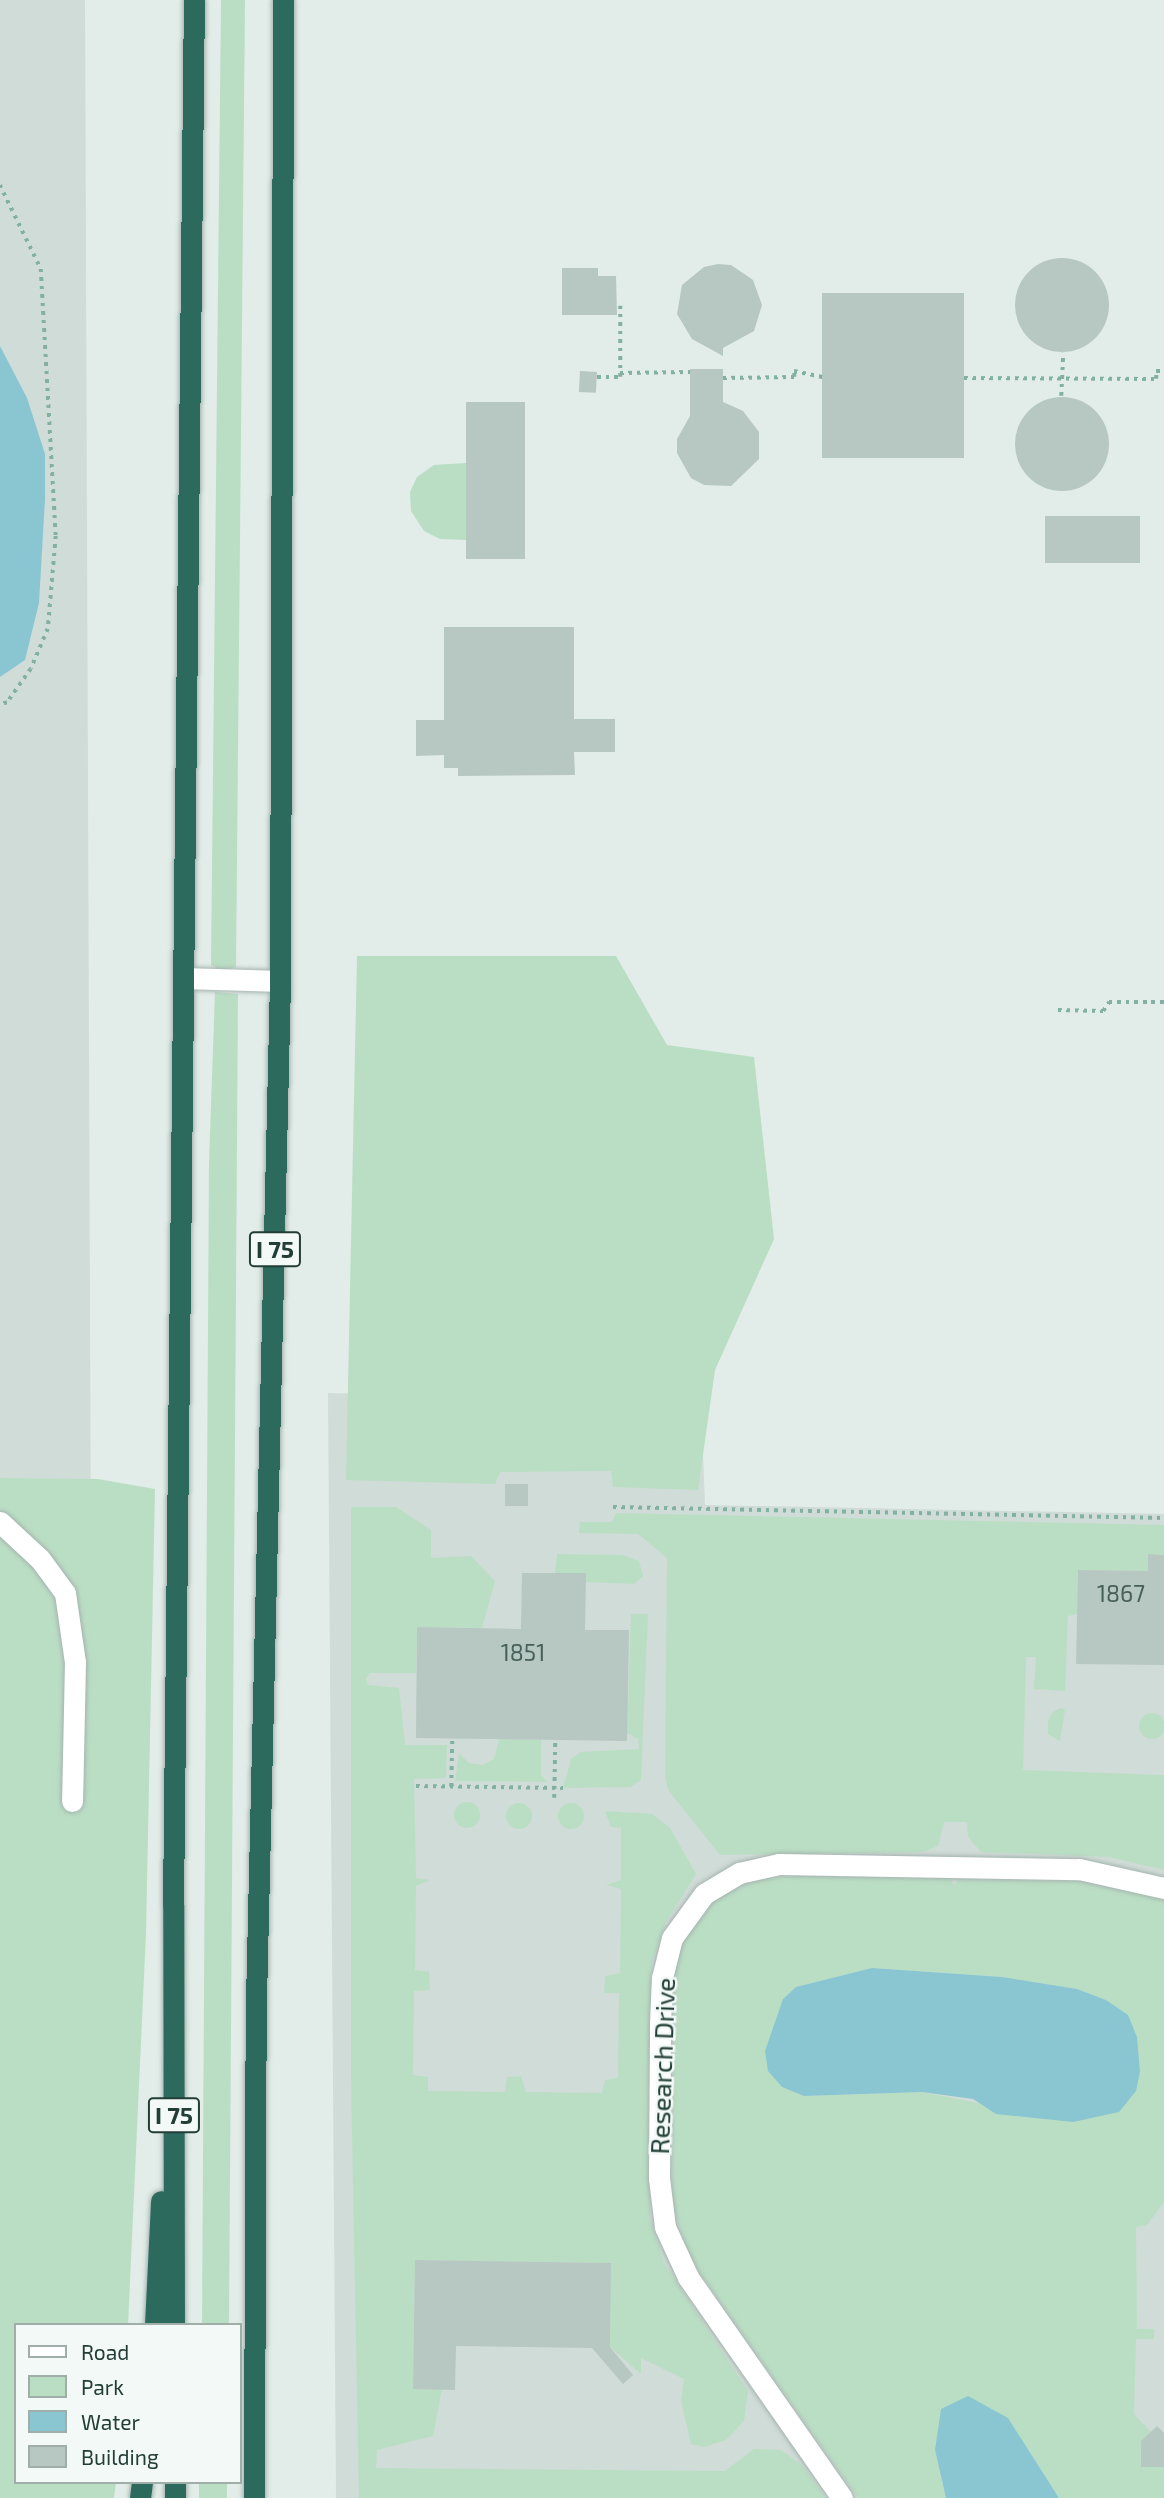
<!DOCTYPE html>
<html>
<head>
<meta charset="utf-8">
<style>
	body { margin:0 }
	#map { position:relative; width:1164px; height:2498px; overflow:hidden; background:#e2ece8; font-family:"Exo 2",sans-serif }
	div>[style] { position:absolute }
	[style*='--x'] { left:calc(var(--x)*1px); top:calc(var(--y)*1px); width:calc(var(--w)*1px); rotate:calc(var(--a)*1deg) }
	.built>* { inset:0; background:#d0dcd7 }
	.green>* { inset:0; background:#badec4; transform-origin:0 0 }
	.round { border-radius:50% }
	.water>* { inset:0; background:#89c6d2 }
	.building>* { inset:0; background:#b7c7c1; transform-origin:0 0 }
	.path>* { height:3.5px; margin-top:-1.75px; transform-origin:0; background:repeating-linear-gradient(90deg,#82b0a2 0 3.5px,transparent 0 8.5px) }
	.roads { filter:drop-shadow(0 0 2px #a5b4af) drop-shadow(0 0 2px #a5b4af) }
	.minor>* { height:21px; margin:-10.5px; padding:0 10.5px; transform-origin:10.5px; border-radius:10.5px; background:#fff }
	.highway>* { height:21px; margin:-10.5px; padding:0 10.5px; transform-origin:10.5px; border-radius:10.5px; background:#2d6a5e }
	span { translate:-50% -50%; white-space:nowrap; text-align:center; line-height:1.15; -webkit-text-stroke:5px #f2f9f6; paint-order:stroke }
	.number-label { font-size:23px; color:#476059 }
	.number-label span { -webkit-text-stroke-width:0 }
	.shield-label span { padding:2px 5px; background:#f2f9f6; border:2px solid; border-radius:5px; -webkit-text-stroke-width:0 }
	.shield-label { font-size:24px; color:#223e36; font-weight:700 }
	.street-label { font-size:26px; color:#223e36 }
	.legend { position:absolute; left:14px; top:2323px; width:228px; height:161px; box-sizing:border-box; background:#f2f9f6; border:2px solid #9faea9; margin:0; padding:9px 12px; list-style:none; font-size:21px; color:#223e36 }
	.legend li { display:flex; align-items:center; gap:14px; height:35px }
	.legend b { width:35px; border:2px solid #9faea9 }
</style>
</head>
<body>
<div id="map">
	<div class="built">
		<i style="clip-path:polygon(0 0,85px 0,92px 1833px,16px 2325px,16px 2482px,0 2498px)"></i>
		<i style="clip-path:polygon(328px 1393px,701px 1406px,705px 1505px,1164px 1514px,1164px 2498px,336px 2498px)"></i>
	</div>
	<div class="green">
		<i style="clip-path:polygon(221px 0,245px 0,236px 967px,222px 971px,211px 965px)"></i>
		<i style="clip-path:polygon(466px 463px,467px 540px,440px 539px,424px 531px,411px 511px,410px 492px,417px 477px,434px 465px)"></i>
		<i style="clip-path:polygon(357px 956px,616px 956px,667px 1045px,754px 1057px,774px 1239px,715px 1370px,698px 1490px,613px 1487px,611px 1471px,500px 1472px,495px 1484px,346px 1480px)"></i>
		<i style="clip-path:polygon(215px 992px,238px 994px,229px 2325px,202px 2325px,209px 1162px)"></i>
		<i style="clip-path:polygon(0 1478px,98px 1479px,155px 1489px,146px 1933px,128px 2325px,16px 2325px,16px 2482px,116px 2482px,114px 2498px,0 2498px)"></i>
		<i style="clip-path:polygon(351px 1507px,396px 1507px,431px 1530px,431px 1558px,471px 1556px,495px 1581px,482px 1628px,417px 1627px,416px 1673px,370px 1673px,366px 1679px,368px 1685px,399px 1688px,405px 1745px,447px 1745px,446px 1778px,414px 1779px,416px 1878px,430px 1880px,416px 1886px,415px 1970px,429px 1972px,430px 1990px,414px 1991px,413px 2075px,428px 2077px,428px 2091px,505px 2092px,507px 2077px,521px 2076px,526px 2092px,602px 2093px,605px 2080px,618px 2078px,619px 1993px,604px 1993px,605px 1976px,620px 1973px,621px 1889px,606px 1885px,621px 1880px,621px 1828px,611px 1827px,605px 1811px,652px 1814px,670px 1828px,696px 1874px,666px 1922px,651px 1965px,650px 2219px,664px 2263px,748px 2391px,744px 2421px,726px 2440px,704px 2447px,691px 2444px,681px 2401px,684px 2379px,641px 2358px,641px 2374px,610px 2347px,611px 2263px,415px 2260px,413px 2389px,442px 2389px,433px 2436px,377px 2450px,376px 2468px,725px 2471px,754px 2449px,781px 2450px,801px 2464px,826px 2498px,359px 2498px,351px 2080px)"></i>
		<i style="clip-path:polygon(616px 1513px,1164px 1525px,1164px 1555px,1148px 1554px,1148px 1571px,1078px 1570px,1077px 1614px,1068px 1616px,1065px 1691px,1034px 1689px,1036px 1657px,1026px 1657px,1023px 1770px,1164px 1775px,1164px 1870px,1109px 1857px,981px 1852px,968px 1837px,967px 1822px,944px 1822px,938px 1846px,923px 1852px,720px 1855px,668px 1790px,665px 1777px,667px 1558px,638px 1534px,579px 1533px,580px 1522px,612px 1522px)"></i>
		<i style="clip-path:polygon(557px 1554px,623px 1555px,639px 1561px,643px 1576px,634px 1584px,586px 1582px,585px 1573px,555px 1573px)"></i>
		<i style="clip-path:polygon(631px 1614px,648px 1614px,641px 1780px,630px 1787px,563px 1788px,571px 1759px,581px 1752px,639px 1749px,638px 1739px,627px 1733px)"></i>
		<i style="clip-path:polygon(1061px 1708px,1065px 1710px,1060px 1741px,1048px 1734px,1048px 1722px,1052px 1712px)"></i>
		<i class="round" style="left:1139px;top:1713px;width:26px;height:26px"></i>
		<i style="clip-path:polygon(499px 1739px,541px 1740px,541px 1775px,547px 1782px,455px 1781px,459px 1753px,469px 1763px,482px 1765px,494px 1759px)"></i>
		<i class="round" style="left:454px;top:1802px;width:26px;height:26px"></i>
		<i class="round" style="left:506px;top:1803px;width:26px;height:26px"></i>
		<i class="round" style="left:558px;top:1803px;width:26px;height:26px"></i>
		<i style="clip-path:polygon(evenodd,804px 1875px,949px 1878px,954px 1885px,959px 1879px,1114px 1882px,1164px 1900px,1164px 2202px,1147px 2225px,1136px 2227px,1137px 2329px,1154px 2329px,1154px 2339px,1136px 2339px,1134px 2414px,1151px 2432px,1164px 2467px,1164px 2498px,1059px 2498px,1008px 2418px,935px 2450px,946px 2498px,858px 2498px,690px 2259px,672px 2201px,674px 1966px,688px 1929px,714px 1900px,753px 1880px,804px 1875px,872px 1968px,1002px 1977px,1077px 1989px,1106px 2000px,1073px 2122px,922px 2092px,804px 2096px,782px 2087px,783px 1999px,796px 1987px,872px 1968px)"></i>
		<i style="left:199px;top:2482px;width:28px;height:16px"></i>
	</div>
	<div class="water">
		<i style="clip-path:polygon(0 346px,27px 398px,45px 454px,45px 499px,39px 603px,25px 660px,0 677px)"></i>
		<i style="clip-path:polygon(872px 1968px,1002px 1977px,1077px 1989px,1106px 2000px,1128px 2015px,1137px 2037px,1140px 2072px,1136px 2091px,1119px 2112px,1073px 2122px,996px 2114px,973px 2099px,922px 2092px,804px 2096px,782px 2087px,768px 2071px,765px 2051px,783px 1999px,796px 1987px)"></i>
		<i style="clip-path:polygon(968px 2396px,1008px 2418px,1059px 2498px,946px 2498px,935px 2450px,941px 2409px)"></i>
	</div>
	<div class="building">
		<i class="round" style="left:1015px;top:258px;width:94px;height:94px"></i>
		<i style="clip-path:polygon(718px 264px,731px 265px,753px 280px,762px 305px,754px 331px,723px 348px,723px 356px,692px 339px,677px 314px,682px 285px,704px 267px)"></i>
		<i style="clip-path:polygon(562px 268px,598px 268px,598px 276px,616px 276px,617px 315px,562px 315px)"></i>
		<i style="left:822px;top:293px;width:142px;height:165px"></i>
		<i style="clip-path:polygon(690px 369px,723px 369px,723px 402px,743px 411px,759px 432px,759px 459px,731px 486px,704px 485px,691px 478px,677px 453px,677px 439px,690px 416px)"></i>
		<i style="left:580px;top:371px;width:17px;height:21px;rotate:3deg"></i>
		<i class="round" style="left:1015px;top:397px;width:94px;height:94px"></i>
		<i style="left:466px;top:402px;width:59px;height:157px"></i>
		<i style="left:1140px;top:516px;width:47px;height:95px;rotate:90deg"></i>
		<i style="clip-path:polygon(444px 627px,574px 627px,574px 719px,615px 719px,615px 752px,574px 752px,575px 775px,458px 776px,458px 768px,444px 768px,444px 755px,416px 756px,416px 720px,444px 720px)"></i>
		<i style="left:505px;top:1484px;width:23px;height:22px"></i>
		<i style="clip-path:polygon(1148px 1554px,1164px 1555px,1164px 1665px,1076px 1664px,1078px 1570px,1148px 1571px)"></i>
		<i style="clip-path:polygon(522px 1573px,586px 1573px,585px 1630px,629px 1630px,627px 1741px,416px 1738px,417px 1627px,521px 1629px)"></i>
		<i style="clip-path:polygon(415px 2260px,611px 2263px,610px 2347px,633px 2375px,623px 2384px,592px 2348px,456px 2346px,455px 2390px,413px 2389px)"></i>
		<i style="clip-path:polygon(1157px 2426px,1164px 2433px,1164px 2467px,1141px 2467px,1141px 2441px)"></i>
	</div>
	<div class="path">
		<i style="--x:0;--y:185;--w:93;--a:64"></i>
		<i style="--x:41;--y:269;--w:267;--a:86.8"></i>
		<i style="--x:56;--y:536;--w:93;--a:94.9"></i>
		<i style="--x:48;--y:629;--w:43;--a:113"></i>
		<i style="--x:31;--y:669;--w:42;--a:125.2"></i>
		<i style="--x:7;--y:703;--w:7;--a:172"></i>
		<i style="--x:620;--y:373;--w:70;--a:-0.8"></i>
		<i style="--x:597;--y:377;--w:23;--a:0"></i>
		<i style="--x:620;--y:377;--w:71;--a:-90"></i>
		<i style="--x:723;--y:378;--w:71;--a:-0.8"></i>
		<i style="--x:794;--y:377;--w:6;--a:-90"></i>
		<i style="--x:794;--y:371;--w:29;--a:12"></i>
		<i style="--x:964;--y:378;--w:192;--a:0.3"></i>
		<i style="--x:1156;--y:379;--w:8;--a:-90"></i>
		<i style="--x:1156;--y:371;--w:8;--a:0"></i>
		<i style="--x:1061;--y:396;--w:43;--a:-87.3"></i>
		<i style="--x:1058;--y:1010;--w:45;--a:1.3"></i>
		<i style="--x:1103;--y:1011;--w:11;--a:-56"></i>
		<i style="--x:1109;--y:1002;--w:55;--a:0"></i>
		<i style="--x:613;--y:1507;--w:551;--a:1.14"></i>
		<i style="--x:416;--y:1786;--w:147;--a:0.8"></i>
		<i style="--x:451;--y:1787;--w:49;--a:-88.8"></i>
		<i style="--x:554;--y:1798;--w:58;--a:-89"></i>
	</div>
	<div class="roads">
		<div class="minor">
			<i style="--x:184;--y:978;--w:96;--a:1.8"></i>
			<i style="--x:0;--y:1522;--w:54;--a:42.8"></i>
			<i style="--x:40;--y:1559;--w:42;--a:53.7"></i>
			<i style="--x:65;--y:1593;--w:70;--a:81.8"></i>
			<i style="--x:75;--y:1662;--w:139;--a:91.2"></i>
			<i style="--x:842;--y:2498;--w:269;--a:-124.9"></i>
			<i style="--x:688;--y:2277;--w:55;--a:-114.7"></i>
			<i style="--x:665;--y:2227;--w:49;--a:-97"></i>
			<i style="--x:659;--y:2178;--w:155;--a:-89.6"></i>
			<i style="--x:660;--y:2023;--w:45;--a:-87.5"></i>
			<i style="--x:662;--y:1978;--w:41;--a:-76"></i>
			<i style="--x:672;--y:1938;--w:54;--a:-54"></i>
			<i style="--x:704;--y:1894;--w:41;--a:-31"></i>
			<i style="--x:739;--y:1873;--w:41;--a:-12.7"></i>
			<i style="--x:779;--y:1864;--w:300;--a:1"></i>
			<i style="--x:1079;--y:1869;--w:87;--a:12.6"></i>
		</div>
		<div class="highway">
			<i style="--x:155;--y:2325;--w:124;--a:-87.2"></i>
			<i style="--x:174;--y:2325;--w:420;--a:-90.1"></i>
			<i style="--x:173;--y:1905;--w:1905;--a:-89.37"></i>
			<i style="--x:175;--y:2482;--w:16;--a:90"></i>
			<i style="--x:140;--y:2498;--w:16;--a:-83"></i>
			<i style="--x:254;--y:2498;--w:498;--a:-89.8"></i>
			<i style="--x:256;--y:2000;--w:1019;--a:-88.65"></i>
			<i style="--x:280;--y:981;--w:981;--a:-89.82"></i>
		</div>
	</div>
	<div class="number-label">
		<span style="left:1121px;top:1593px">1867</span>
		<span style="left:523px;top:1652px">1851</span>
	</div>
	<div class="shield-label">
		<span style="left:275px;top:1249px">I 75</span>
		<span style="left:174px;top:2115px">I 75</span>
	</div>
	<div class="street-label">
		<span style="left:662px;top:2066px;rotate:-88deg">Research Drive</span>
	</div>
	<ul class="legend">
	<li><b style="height:9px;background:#fff"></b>Road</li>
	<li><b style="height:19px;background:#badec4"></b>Park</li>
	<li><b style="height:19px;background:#89c6d2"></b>Water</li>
	<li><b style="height:19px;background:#b7c7c1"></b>Building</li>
	</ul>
</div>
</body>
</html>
